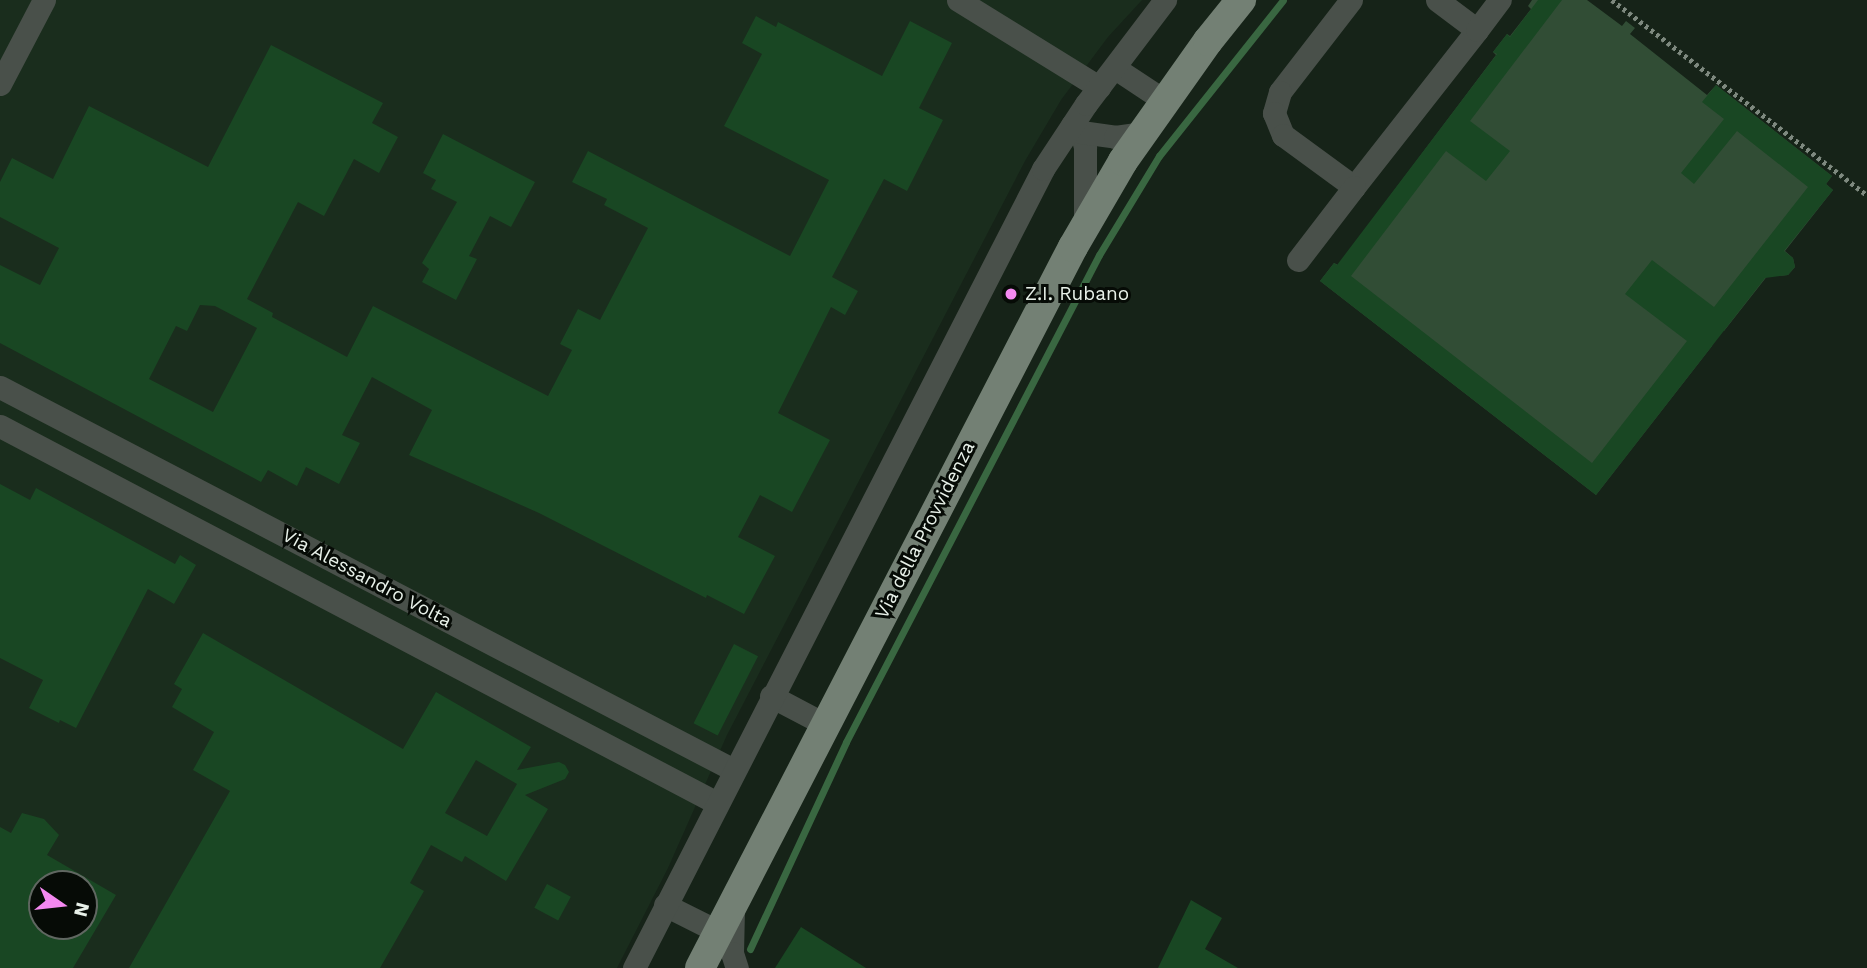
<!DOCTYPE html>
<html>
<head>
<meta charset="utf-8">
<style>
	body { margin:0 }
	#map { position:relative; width:1867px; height:968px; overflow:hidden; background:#162318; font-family:"Work Sans",sans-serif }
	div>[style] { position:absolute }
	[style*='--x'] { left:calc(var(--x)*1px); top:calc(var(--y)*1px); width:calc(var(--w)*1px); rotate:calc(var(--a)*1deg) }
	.built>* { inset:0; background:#1a2d1d }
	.green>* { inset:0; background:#314d35 }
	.stream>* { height:7px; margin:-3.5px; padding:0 3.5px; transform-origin:3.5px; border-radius:3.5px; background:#396741 }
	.building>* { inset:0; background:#194723; transform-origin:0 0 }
	.path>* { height:4.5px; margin-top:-2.25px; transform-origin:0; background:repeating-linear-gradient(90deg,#7e897f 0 3.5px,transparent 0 7px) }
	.minor>* { height:23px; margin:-11.5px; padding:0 11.5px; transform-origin:11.5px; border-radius:11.5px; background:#49504a }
	.major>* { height:30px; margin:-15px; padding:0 15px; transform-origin:15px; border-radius:15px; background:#738074 }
	.dots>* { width:19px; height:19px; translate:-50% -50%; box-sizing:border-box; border:4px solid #060b06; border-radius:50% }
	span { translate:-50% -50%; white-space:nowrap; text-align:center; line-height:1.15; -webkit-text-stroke:6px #060b06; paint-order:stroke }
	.poi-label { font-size:19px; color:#e8f1e9 }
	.left { translate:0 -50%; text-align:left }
	.street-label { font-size:19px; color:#e8f1e9 }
	.north { position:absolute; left:28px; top:870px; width:70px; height:70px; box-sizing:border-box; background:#060b06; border:2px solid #606761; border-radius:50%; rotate:104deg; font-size:19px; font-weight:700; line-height:28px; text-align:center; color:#e8f1e9 }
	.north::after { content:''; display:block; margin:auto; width:24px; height:32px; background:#f489f0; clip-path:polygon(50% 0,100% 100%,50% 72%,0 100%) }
</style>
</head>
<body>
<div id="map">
	<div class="built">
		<i style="clip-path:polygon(evenodd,0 0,1142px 0,1108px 37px,1061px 100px,1025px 161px,727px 735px,668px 868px,617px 968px,0 968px,0 0,42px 884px,84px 884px,84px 926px,42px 926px,42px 884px)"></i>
	</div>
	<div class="green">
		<i style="clip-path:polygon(1532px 0,1587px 0,1622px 26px,1626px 21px,1635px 28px,1630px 34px,1707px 95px,1716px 85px,1832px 176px,1826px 184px,1833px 190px,1785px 251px,1793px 258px,1795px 267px,1788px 275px,1779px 276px,1772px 270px,1724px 331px,1716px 325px,1712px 346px,1596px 495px,1320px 281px,1334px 263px,1338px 265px,1496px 55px,1493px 52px,1507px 34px,1510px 36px,1531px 9px,1528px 6px)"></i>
	</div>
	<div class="stream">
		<i style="--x:750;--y:949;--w:228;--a:-65.1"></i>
		<i style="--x:846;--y:742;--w:549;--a:-62.55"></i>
		<i style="--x:1099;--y:255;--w:116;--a:-58.8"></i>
		<i style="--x:1159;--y:156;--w:199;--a:-51.5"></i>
	</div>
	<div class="building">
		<i style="clip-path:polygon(1538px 0,1562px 0,1470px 121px,1510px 151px,1486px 181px,1446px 151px,1351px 276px,1592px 463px,1687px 341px,1625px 294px,1652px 260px,1714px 307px,1808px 187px,1737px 131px,1694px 184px,1681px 173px,1724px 119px,1702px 102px,1716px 85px,1832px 176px,1826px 184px,1833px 190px,1784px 251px,1793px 258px,1795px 267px,1788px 275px,1765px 278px,1596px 495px,1320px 281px,1334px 263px,1337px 265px,1497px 54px,1493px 52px,1507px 34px,1510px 37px)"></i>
		<i style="clip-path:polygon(evenodd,756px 16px,776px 27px,778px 22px,882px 76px,910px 21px,952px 43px,919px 108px,943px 120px,907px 191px,884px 179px,832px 277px,858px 291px,845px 315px,831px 307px,778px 413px,830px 440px,792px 512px,760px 495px,738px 537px,775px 556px,744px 614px,707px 595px,706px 598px,539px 513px,409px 455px,432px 410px,372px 377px,342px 435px,360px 443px,339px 484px,306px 467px,297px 486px,268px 470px,261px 482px,0 343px,0 265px,40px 285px,59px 248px,0 217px,0 182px,12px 158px,53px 179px,89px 106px,208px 167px,271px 45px,383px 103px,372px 123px,398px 137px,379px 173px,354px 159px,324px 216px,298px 202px,247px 299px,273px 313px,272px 317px,347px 357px,373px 306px,548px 396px,572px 350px,560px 344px,578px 309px,600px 320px,648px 228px,604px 205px,607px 199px,572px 182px,588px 151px,790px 256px,829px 180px,724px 126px,762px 54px,742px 43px,756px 16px,200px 305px,215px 306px,257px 328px,213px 412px,149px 379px,176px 326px,187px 331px,200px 305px)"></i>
		<i style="clip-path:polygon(443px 134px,535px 182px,511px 227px,490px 216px,469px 256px,477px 259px,456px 300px,422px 282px,429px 269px,422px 263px,457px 202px,431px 189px,436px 180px,423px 173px)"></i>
		<i style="clip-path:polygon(0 484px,30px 500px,36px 488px,175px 564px,180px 555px,196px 565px,174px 604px,148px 589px,76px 728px,60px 720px,59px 723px,29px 708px,43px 680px,0 658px)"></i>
		<i style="clip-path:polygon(evenodd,203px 633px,403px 749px,436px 692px,531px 747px,517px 770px,559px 762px,565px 765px,569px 772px,565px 779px,525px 795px,548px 809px,506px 881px,465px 856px,462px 862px,431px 845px,410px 883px,424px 891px,380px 968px,129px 968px,230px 791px,193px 770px,214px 732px,172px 707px,182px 689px,174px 684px,203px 633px,476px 760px,517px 784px,487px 836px,445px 813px,476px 760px)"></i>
		<i style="left:734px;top:644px;width:27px;height:89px;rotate:27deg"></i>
		<i style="clip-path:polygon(evenodd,22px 813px,44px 819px,59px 835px,47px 855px,116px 895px,73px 968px,0 968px,0 827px,11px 833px,22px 813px,42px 884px,84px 884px,84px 926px,42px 926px,42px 884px)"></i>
		<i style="left:547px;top:884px;width:27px;height:27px;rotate:28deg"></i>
		<i style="clip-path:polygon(1191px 900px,1222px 918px,1205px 949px,1238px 968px,1158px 968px)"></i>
		<i style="clip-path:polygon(801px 927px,866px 968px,775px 968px)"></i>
	</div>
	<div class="path">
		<i style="--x:1612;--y:0;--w:321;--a:37.4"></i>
	</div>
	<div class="minor">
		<i style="--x:958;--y:0;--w:166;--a:31.7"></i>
		<i style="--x:1351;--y:0;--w:116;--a:127.7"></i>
		<i style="--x:1280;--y:92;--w:22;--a:106"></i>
		<i style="--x:1274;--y:113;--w:24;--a:68"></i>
		<i style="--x:1283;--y:135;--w:88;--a:36.2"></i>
		<i style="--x:1354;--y:187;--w:199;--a:-51.9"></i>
		<i style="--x:1477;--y:30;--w:50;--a:-143.1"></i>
		<i style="--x:1477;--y:30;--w:38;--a:-53"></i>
		<i style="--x:1115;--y:68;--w:60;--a:33.4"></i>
		<i style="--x:0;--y:84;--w:95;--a:-62.4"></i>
		<i style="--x:1072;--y:125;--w:11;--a:38"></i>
		<i style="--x:1081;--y:132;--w:16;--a:75"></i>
		<i style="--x:1085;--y:147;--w:74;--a:90"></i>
		<i style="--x:1081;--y:132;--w:34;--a:8"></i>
		<i style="--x:1115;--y:137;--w:27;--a:-8"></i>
		<i style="--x:1298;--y:260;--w:92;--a:-52.5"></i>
		<i style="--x:0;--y:387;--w:828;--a:27.56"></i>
		<i style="--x:0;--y:426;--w:810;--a:27.74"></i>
		<i style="--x:771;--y:696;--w:62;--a:27.8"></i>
		<i style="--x:665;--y:905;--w:60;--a:26.6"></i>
		<i style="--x:733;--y:909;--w:44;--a:91.3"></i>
		<i style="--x:732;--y:953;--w:16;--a:72"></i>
		<i style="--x:634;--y:968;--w:898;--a:-62.89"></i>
		<i style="--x:1043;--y:169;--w:78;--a:-56.5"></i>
		<i style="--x:1086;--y:104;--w:131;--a:-52.8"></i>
	</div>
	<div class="major">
		<i style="--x:700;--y:968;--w:812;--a:-62.65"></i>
		<i style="--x:1073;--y:247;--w:99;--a:-59.8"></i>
		<i style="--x:1123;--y:161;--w:147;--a:-54.7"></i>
		<i style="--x:1208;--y:41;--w:53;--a:-51.2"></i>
	</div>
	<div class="dots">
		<i style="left:1011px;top:294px;background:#f489f0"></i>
	</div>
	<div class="poi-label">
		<span class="left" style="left:1025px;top:294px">Z.I. Rubano</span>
	</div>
	<div class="street-label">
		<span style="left:925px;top:530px;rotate:-63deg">Via della Provvidenza</span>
		<span style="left:367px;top:578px;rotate:28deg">Via Alessandro Volta</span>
	</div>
	<div class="north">N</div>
</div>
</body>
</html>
